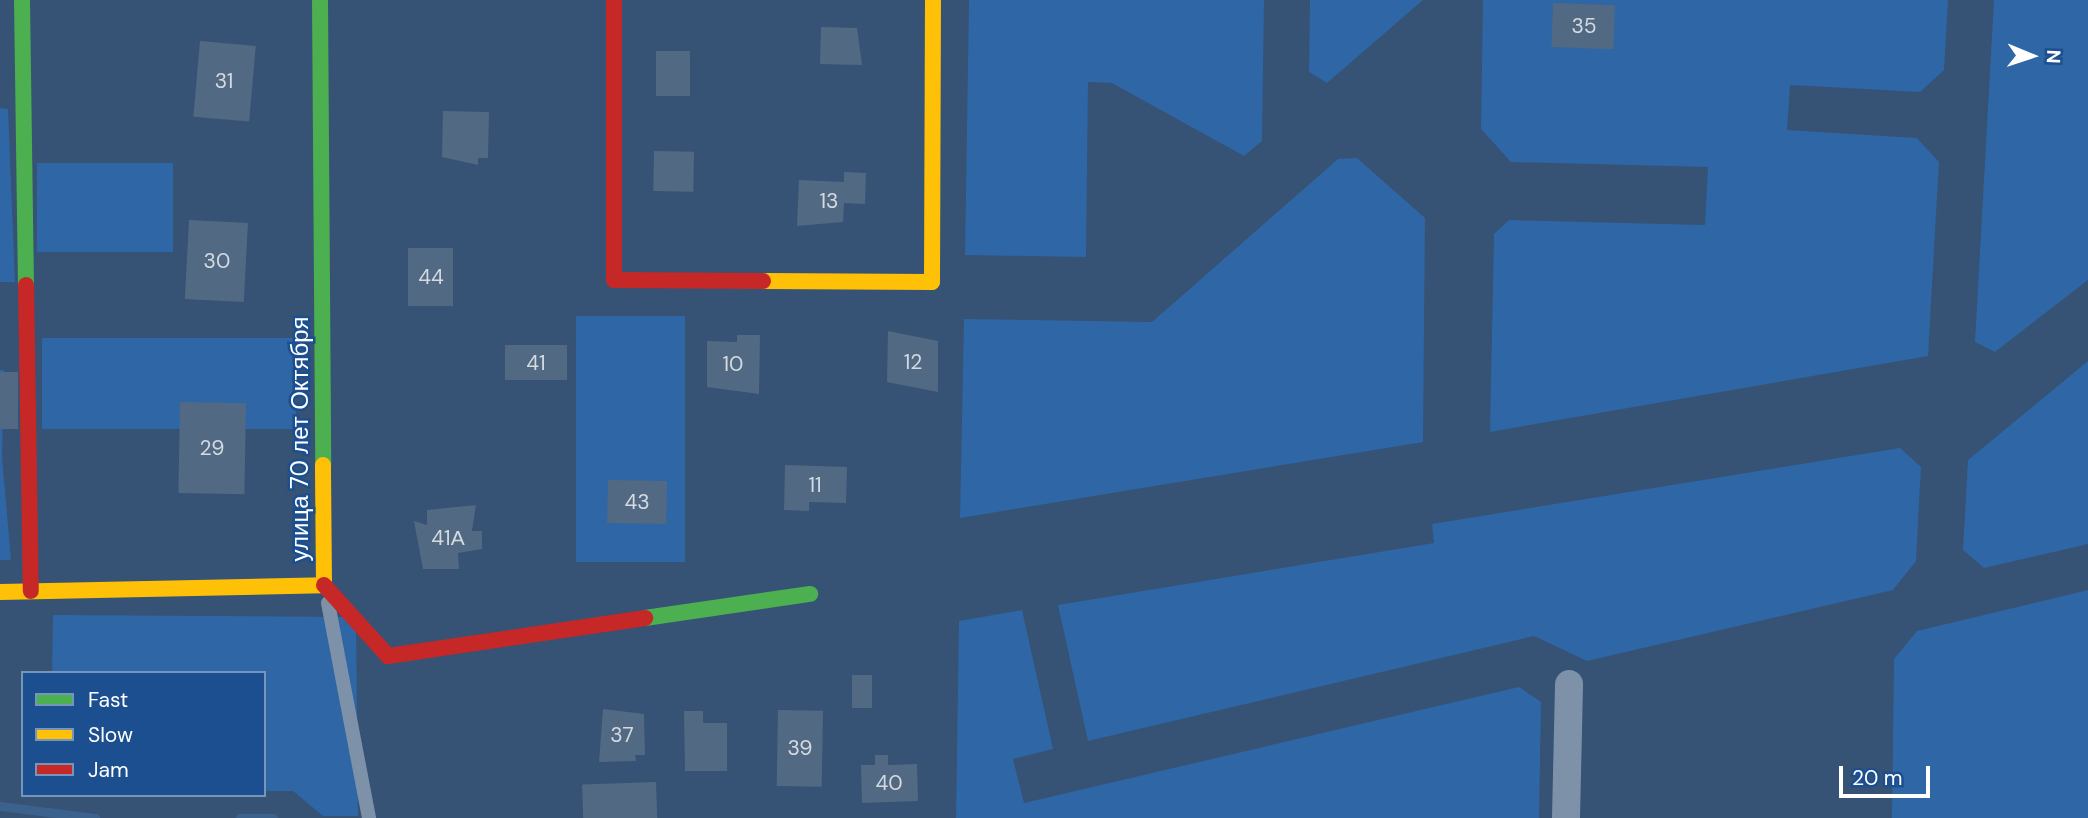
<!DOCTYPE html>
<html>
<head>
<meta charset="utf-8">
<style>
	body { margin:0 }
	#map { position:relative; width:2088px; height:818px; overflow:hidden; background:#365274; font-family:"DM Sans",sans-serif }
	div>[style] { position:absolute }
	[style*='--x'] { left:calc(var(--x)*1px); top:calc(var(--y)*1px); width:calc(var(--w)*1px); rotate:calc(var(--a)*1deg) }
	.green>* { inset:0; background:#2f66a5; transform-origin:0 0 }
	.stream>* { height:9px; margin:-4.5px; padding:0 4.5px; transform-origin:4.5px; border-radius:4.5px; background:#3b618d }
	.building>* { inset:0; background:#526984; transform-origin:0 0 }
	.lane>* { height:14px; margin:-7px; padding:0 7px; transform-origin:7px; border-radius:7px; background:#7d92a8 }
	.street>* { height:28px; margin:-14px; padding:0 14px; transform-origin:14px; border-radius:14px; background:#7d92a8 }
	.fast>* { height:16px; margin:-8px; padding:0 8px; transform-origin:8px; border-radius:8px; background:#4caf50 }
	.slow>* { height:16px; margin:-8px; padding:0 8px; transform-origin:8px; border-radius:8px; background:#ffc107 }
	.jam>* { height:16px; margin:-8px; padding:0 8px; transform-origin:8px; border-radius:8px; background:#c62828 }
	span { translate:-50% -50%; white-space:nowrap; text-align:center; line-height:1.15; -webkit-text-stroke:5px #1b4f8f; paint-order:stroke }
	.number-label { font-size:21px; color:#d4dae0 }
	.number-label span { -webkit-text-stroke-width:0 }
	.street-label { font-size:24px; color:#fff }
	.legend { position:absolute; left:21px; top:671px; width:245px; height:126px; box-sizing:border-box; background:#1b4f8f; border:2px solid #7695bc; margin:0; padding:9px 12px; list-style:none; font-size:21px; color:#fff }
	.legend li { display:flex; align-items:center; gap:14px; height:35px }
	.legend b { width:35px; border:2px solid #7695bc }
	.north { position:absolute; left:1997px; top:21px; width:70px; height:70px; -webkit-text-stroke:5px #1b4f8f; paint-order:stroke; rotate:92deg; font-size:19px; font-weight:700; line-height:28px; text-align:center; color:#fff }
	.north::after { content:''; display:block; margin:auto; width:24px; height:32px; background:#fff; clip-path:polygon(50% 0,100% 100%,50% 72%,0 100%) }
	.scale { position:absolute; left:1839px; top:766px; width:91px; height:32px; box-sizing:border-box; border:4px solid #fff; border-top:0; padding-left:9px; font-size:21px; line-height:24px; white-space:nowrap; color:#fff; -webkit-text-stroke:5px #1b4f8f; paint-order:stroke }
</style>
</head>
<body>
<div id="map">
	<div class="green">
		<i style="clip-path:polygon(969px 0,1264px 0,1262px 141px,1244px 156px,1112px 83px,1088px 82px,1086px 257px,965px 255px)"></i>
		<i style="clip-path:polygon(1310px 0,1423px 0,1327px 83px,1309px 72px)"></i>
		<i style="clip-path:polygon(1483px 0,1948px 0,1944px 70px,1920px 92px,1790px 85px,1787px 130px,1917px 138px,1939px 162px,1928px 356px,1490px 432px,1494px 234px,1509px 220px,1705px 225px,1708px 167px,1511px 162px,1481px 129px)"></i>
		<i style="clip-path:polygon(1994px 0,2088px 0,2088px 280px,1995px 352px,1975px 342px)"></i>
		<i style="clip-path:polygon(0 108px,8px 109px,15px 282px,0 282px)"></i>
		<i style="clip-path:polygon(1357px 158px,1425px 218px,1423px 442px,960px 518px,964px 319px,1152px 322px,1338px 159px)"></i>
		<i style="left:37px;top:163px;width:136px;height:89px"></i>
		<i style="left:685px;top:316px;width:246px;height:109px;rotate:90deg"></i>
		<i style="left:42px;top:338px;width:254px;height:91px"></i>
		<i style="clip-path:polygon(2088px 361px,2088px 544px,1984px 568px,1963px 550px,1968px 460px)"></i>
		<i style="clip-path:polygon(0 370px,4px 370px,2px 457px,11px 560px,0 560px)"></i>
		<i style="clip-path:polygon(1900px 448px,1921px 467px,1916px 561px,1893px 590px,1587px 661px,1534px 636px,1088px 741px,1058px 605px,1434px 543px,1432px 524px)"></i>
		<i style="clip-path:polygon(2088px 590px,2088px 818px,1892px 818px,1894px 659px,1917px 631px)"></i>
		<i style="clip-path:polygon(1022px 610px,1053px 749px,1013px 759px,1024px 803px,1519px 687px,1541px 702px,1539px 818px,956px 818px,959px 621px)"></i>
		<i style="clip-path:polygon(53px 615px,356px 617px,358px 816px,323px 816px,293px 791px,264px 791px,264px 673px,52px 673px)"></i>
	</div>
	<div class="stream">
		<i style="--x:0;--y:806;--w:96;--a:7.2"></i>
		<i style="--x:240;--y:818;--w:33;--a:0"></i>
	</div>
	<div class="building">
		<i style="left:1553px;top:3px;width:62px;height:44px;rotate:2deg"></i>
		<i style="clip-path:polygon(821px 27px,857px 28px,862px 65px,820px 64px)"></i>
		<i style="left:200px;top:41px;width:56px;height:76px;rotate:5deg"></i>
		<i style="left:656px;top:51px;width:34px;height:45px"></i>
		<i style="clip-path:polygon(443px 111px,489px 112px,488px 158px,478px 158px,478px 165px,442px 157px)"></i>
		<i style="left:654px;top:151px;width:40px;height:40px;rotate:1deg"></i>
		<i style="clip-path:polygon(844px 172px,866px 173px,865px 204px,844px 203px,843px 222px,797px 226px,799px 180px,844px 182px)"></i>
		<i style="left:189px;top:220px;width:59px;height:79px;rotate:3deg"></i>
		<i style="left:453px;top:248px;width:58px;height:45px;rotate:90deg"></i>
		<i style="clip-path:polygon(888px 331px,938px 341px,938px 392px,887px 382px)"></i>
		<i style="clip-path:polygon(737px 335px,760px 335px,759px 394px,707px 387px,707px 341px,737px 342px)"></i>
		<i style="left:567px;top:345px;width:35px;height:62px;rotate:90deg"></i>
		<i style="left:0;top:372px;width:18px;height:57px"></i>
		<i style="left:180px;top:402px;width:66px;height:91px;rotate:1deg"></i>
		<i style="clip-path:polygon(785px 465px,847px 467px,846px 503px,809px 502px,809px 511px,784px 510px)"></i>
		<i style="left:608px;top:480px;width:59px;height:43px;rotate:1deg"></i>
		<i style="clip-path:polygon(476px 505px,472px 531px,482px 531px,482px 549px,458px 553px,459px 569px,423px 569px,414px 521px,427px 525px,427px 510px)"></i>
		<i style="left:852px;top:675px;width:20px;height:33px"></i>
		<i style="clip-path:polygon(603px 709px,644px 714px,645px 755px,635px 755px,636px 761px,599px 762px)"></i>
		<i style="left:778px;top:710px;width:45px;height:76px;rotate:1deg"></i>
		<i style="clip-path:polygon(684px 711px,703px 711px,703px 723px,727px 723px,727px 771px,685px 771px)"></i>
		<i style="clip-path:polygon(875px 755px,888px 755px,888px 765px,917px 764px,918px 801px,862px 803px,861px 765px,875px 765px)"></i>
		<i style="left:656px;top:782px;width:36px;height:74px;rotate:88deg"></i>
	</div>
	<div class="lane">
		<i style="--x:328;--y:603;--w:219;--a:79.2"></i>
	</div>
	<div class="street">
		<i style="--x:1566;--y:818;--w:134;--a:-88.7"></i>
	</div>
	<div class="fast">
		<i style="--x:22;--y:0;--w:285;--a:89.2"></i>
		<i style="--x:320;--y:0;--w:465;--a:89.6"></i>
		<i style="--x:645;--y:618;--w:167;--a:-8.3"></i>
	</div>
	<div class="slow">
		<i style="--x:763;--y:281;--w:169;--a:0.3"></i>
		<i style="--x:932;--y:282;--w:282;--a:-89.8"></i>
		<i style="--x:0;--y:592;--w:324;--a:-1.2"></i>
		<i style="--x:324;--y:585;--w:120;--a:-90.5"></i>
	</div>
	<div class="jam">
		<i style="--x:614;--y:0;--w:280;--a:90"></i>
		<i style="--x:614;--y:280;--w:149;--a:0.4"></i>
		<i style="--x:26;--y:285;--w:306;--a:89.1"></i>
		<i style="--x:324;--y:585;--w:96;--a:48"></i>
		<i style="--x:388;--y:656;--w:260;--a:-8.4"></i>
	</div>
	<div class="number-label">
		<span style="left:1584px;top:26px">35</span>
		<span style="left:224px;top:81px">31</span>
		<span style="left:829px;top:201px">13</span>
		<span style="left:217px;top:261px">30</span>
		<span style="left:431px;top:277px">44</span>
		<span style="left:913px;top:362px">12</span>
		<span style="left:536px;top:363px">41</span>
		<span style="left:733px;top:364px">10</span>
		<span style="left:212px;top:448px">29</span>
		<span style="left:815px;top:485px">11</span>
		<span style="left:637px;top:502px">43</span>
		<span style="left:448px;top:538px">41А</span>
		<span style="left:622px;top:735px">37</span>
		<span style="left:800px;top:748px">39</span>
		<span style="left:889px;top:783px">40</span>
	</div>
	<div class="street-label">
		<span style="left:300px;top:439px;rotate:-90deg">улица 70 лет Октября</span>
	</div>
	<ul class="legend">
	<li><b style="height:9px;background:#4caf50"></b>Fast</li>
	<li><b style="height:9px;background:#ffc107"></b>Slow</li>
	<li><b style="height:9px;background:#c62828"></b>Jam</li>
	</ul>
	<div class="north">N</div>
	<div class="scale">20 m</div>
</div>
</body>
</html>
